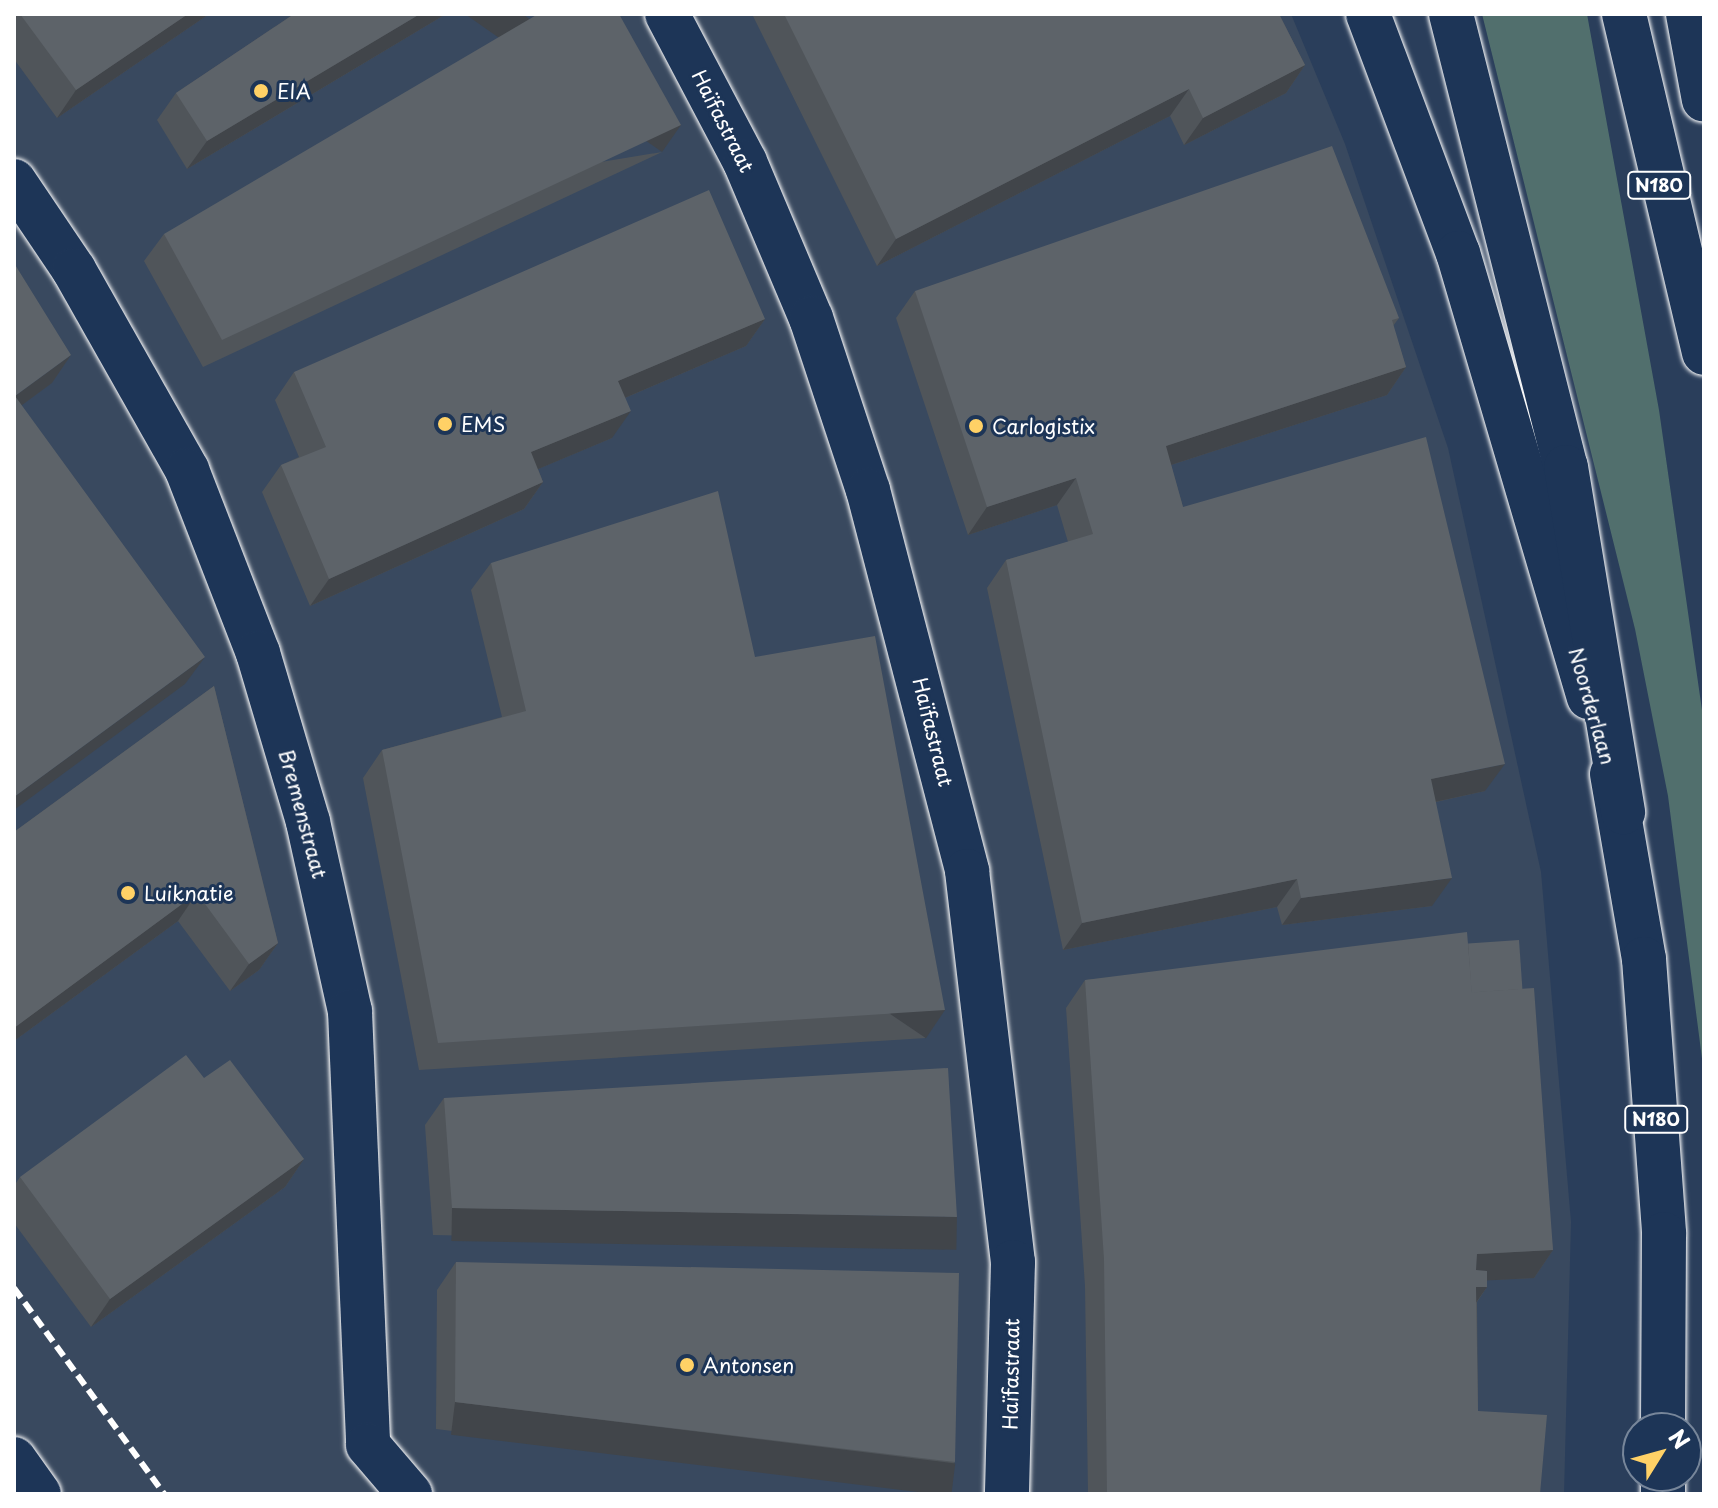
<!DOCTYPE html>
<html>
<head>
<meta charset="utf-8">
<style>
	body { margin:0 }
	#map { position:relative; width:1718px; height:1508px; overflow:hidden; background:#2a3e5b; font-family:"Playpen Sans",sans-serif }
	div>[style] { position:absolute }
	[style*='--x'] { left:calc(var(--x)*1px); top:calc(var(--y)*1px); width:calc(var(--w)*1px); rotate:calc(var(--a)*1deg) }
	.built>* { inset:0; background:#39495f }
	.green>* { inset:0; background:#516f6d }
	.roads { filter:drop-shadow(0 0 2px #fff) drop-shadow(0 0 2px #fff) }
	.minor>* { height:44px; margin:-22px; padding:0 22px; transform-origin:22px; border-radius:22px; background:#1d3557 }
	.tertiary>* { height:44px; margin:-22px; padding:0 22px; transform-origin:22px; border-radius:22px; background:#1d3557 }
	.primary>* { height:44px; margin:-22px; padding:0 22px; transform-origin:22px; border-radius:22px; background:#1d3557 }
	.trunk>* { height:44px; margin:-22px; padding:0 22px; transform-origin:22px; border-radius:22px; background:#1d3557 }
	.motorway>* { height:44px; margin:-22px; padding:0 22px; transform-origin:22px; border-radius:22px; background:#1d3557 }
	.rail>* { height:6px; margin-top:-3px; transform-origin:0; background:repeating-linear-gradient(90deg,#fff 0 12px,transparent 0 18px) }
	.wall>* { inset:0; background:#50555a }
	.shaded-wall>* { inset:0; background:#41454a; transform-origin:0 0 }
	.building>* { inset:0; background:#5d6369; transform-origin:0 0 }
	.dots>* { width:22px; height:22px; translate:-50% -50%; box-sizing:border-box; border:4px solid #1d3557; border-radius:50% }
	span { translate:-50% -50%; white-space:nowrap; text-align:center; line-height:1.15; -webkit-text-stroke:6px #1d3557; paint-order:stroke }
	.shield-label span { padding:2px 6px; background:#1d3557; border:2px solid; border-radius:6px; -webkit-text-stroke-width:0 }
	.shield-label { font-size:18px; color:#fff; font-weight:700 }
	.poi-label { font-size:20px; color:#fff }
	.left { translate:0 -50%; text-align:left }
	.street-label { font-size:20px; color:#fff }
	.frame { position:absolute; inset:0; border:16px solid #fff; pointer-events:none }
	.north { position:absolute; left:1622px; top:1412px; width:80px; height:80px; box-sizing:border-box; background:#1d3557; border:2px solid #77869a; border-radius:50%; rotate:53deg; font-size:22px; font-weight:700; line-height:32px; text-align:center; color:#fff }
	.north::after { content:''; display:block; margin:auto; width:28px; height:36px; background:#ffd166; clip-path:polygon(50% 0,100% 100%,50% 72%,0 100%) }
</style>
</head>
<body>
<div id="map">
	<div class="built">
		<i style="clip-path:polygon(14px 14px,1291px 14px,1345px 144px,1448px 448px,1541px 872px,1571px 1222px,1564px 1494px,14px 1494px)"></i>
	</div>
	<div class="green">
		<i style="clip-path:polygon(1482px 14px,1587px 14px,1659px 410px,1704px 724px,1704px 1074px,1668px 796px,1635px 629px)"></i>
	</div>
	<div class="roads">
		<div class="minor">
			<i style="--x:667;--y:14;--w:167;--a:62.2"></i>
			<i style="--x:745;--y:162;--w:169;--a:67.1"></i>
			<i style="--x:811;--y:318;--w:181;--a:71.7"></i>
			<i style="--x:868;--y:490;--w:394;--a:75.4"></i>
			<i style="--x:967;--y:871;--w:394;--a:83.3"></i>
			<i style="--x:1013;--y:1262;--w:232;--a:91.5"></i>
			<i style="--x:14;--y:181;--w:107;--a:56"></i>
			<i style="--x:74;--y:270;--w:230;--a:60.5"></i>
			<i style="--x:187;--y:470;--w:196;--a:68.8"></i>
			<i style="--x:258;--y:653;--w:176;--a:73.5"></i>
			<i style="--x:308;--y:822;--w:194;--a:77.5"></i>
			<i style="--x:350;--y:1011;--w:434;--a:87.6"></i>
			<i style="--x:368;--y:1445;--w:65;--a:49.4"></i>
		</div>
		<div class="tertiary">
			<i style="--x:14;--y:1459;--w:43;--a:54.5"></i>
		</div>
		<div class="primary">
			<i style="--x:1368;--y:14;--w:255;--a:69.4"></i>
			<i style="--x:1458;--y:253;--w:463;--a:73.6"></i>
			<i style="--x:1612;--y:774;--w:188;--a:80.2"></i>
			<i style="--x:1644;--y:959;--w:276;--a:85.8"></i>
			<i style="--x:1664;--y:1234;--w:194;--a:90.3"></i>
			<i style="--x:1663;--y:1494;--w:18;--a:-90"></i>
		</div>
		<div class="trunk">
			<i style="--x:1624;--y:14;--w:348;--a:76.7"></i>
		</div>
		<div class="motorway">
			<i style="--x:1451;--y:14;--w:467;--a:75.8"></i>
			<i style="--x:1566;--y:467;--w:350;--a:80.6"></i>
			<i style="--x:1688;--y:14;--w:87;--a:79.5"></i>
		</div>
	</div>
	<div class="rail">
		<i style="--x:14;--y:1288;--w:255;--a:53.9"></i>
	</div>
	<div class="wall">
		<i style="clip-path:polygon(14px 14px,209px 14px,57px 118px,14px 59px)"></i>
		<i style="clip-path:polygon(294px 14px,446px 14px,187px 169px,157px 120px,176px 93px)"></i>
		<i style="clip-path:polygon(752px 14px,1279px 14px,1305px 65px,1286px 93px,1184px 145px,1170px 116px,877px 266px)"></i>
		<i style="clip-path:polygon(662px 152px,203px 367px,144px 261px,164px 234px)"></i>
		<i style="clip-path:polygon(915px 291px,1399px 318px,1393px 326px,1406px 367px,1387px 395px,1171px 465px,1183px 507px,1485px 791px,1436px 802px,1432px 906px,1282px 925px,1277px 907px,1063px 950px,987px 588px,1006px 560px,1068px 542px,1057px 505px,968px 535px,896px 318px)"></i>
		<i style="clip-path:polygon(765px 319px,746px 346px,625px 398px,612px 438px,538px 469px,543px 482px,524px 509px,310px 606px,262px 492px,281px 465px,299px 457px,275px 400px,294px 372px)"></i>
		<i style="clip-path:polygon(491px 563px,755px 657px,926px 1038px,419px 1070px,363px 778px,382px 750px,502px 717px,471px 590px)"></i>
		<i style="clip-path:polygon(214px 686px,278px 943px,259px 970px,230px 991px,178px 921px,14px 1041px,14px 832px)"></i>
		<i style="clip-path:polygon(1468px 944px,1522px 989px,1553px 1250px,1534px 1278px,1487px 1280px,1487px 1287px,1477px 1302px,1478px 1411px,1540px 1494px,1088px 1494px,1085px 1286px,1066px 1008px,1085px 980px)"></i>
		<i style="clip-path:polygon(204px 1078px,304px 1159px,285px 1187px,91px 1327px,14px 1223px,14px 1186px,20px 1177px)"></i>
		<i style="clip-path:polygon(444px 1098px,938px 1245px,433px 1235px,425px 1125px)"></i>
		<i style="clip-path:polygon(456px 1262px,955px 1462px,936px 1490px,436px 1429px,437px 1290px)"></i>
	</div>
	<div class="shaded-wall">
		<i style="clip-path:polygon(188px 14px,209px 14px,57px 118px,76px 90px)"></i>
		<i style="clip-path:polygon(420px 14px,446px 14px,187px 169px,207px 141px)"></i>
		<i style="clip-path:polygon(1305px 65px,1286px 93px,1184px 145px,1203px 118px)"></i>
		<i style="clip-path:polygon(1189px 89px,1170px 116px,877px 266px,896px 239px)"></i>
		<i style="left:681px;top:125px;width:33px;height:507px;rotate:125deg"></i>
		<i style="clip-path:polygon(765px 319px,746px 346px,599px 409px,618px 381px)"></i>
		<i style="clip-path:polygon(71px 355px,52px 383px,14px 411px,15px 396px)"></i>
		<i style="clip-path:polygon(1406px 367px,1387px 395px,1146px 473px,1166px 446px)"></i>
		<i style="clip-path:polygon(631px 411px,612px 438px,512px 480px,531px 452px)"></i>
		<i style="clip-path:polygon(1076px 478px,1057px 505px,968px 535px,987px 507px)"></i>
		<i style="clip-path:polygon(543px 482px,524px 509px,310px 606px,329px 579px)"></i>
		<i style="clip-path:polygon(205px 657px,185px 684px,14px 810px,14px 797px)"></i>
		<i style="clip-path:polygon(1505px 764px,1485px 791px,1412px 807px,1431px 779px)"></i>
		<i style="clip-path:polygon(1452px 878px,1432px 906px,1282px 925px,1301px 898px)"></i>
		<i style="clip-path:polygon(1297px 879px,1277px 907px,1063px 950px,1082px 923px)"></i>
		<i style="clip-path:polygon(197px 893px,178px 921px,14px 1041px,14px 1028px)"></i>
		<i style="clip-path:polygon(278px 943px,259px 970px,230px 991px,249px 964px)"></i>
		<i style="left:945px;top:1010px;width:34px;height:508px;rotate:124deg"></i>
		<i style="clip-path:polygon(304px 1159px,285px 1187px,91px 1327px,110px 1299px)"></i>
		<i style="left:452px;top:1208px;width:505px;height:33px;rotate:1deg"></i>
		<i style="clip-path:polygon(1553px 1250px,1534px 1278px,1457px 1282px,1477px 1254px)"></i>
		<i style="clip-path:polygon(1476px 1287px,1487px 1287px,1468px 1314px)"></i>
		<i style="left:455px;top:1402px;width:504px;height:33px;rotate:7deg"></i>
	</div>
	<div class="building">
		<i style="clip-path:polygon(20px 14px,188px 14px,76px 90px)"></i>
		<i style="clip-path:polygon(294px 14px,420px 14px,207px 141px,176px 93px)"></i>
		<i style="clip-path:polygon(538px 14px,619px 14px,681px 125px,222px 340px,164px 234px)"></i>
		<i style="clip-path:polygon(784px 14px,1279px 14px,1305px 65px,1203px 118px,1189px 89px,896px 239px)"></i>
		<i style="clip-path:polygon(1332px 146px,1399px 318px,1392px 320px,1406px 367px,1166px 446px,1183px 507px,1426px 437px,1505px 764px,1431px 779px,1452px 878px,1301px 898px,1297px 879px,1082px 923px,1006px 560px,1093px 534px,1076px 478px,987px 507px,915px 291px)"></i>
		<i style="clip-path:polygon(709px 190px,765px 319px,618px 381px,631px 411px,531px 452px,543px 482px,329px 579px,281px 465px,326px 447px,294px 372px)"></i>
		<i style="clip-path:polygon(14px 263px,71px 355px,15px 396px,205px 657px,14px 797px)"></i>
		<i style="clip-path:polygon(718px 491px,755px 657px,875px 636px,945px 1010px,438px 1043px,382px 750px,526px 711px,491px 563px)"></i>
		<i style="clip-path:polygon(214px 686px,278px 943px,249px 964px,197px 893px,14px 1028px,14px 832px)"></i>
		<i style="clip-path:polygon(1467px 932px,1472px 992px,1534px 988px,1553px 1250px,1477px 1254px,1476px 1270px,1487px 1271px,1487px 1287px,1476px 1287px,1478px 1411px,1547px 1415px,1540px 1494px,1107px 1494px,1104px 1259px,1085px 980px)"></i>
		<i style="left:1519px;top:940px;width:49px;height:51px;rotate:86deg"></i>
		<i style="clip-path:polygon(186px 1055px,204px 1078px,230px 1060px,304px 1159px,110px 1299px,20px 1177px)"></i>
		<i style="clip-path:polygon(948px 1068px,957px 1217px,452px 1208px,444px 1098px)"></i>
		<i style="clip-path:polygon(456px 1262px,959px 1273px,955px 1462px,455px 1402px)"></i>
	</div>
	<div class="dots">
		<i style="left:261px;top:91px;background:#ffd166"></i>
		<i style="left:445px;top:424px;background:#ffd166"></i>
		<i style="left:976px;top:426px;background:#ffd166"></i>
		<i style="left:128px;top:893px;background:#ffd166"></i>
		<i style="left:687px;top:1365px;background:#ffd166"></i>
	</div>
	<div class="shield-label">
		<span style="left:1659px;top:185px">N180</span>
		<span style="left:1656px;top:1119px">N180</span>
	</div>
	<div class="poi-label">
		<span class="left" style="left:277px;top:91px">EIA</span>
		<span class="left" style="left:461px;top:424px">EMS</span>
		<span class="left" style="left:992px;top:426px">Carlogistix</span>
		<span class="left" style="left:144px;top:893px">Luiknatie</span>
		<span class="left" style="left:703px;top:1365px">Antonsen</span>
	</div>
	<div class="street-label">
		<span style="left:723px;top:121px;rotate:63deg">Haïfastraat</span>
		<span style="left:1592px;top:706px;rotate:74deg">Noorderlaan</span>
		<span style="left:933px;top:732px;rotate:76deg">Haïfastraat</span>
		<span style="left:303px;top:814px;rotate:75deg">Bremenstraat</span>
		<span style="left:1011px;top:1374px;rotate:-89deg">Haïfastraat</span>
	</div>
	<div class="frame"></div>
	<div class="north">N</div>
</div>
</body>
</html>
